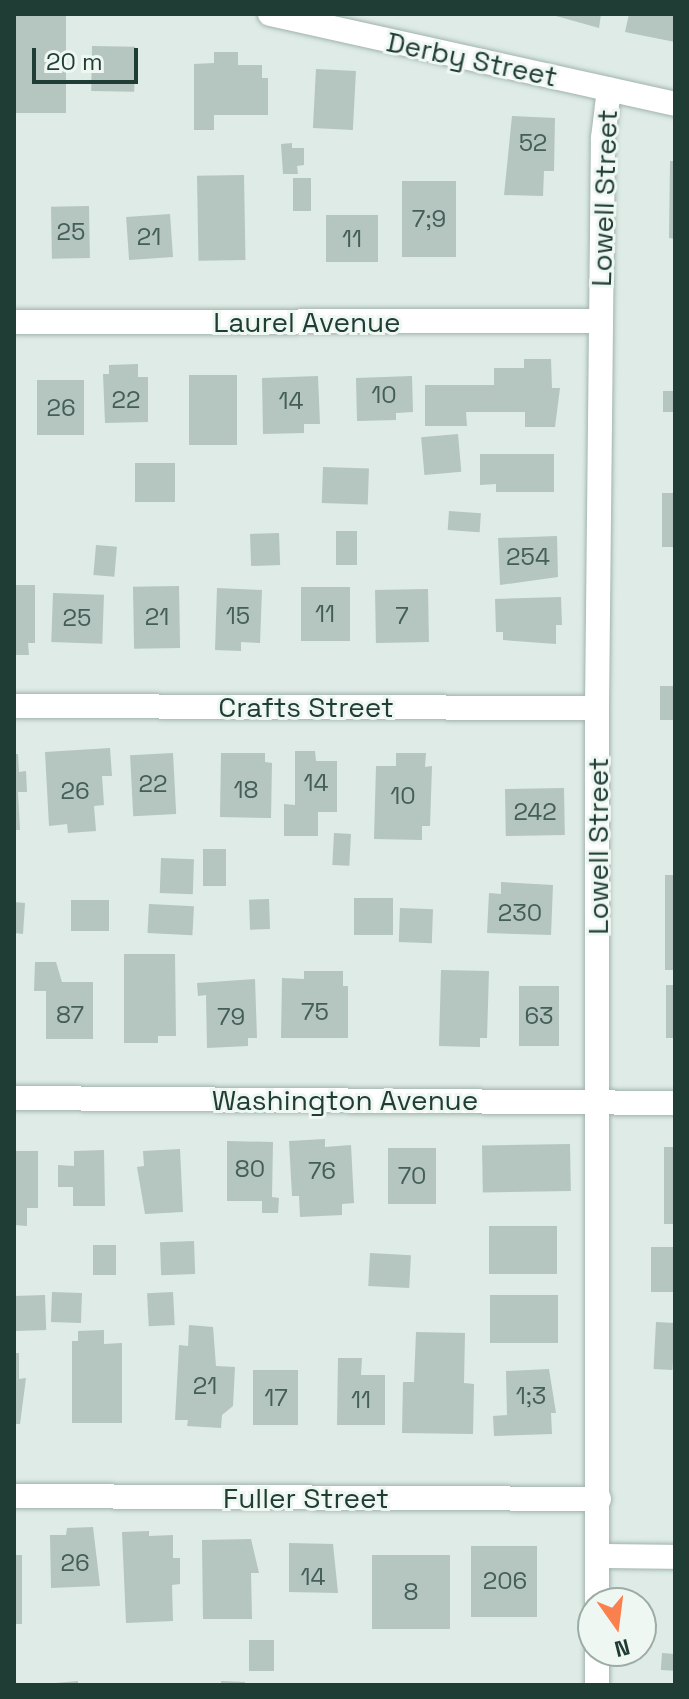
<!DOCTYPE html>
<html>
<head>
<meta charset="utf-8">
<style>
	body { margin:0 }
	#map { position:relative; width:689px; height:1699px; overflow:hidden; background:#deebe6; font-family:"Space Grotesk",sans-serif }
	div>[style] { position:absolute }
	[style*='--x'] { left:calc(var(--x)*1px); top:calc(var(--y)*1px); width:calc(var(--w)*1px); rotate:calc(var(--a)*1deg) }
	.building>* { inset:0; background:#b4c6bf; transform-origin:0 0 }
	.roads { filter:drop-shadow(0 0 2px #a1b3ad) drop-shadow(0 0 2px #a1b3ad) }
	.minor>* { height:24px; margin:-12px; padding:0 12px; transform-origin:12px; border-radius:12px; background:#fff }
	span { translate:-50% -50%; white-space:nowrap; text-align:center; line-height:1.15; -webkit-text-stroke:6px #eff7f3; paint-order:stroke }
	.number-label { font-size:24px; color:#445e58 }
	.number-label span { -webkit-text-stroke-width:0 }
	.street-label { font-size:28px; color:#1f3c35 }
	.frame { position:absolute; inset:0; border:16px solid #1f3c35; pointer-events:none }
	.north { position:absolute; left:577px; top:1587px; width:80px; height:80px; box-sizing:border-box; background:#eff7f3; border:2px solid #9caca7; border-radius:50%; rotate:166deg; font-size:22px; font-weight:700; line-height:32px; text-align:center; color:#1f3c35 }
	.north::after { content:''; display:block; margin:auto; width:28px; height:36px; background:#fa804d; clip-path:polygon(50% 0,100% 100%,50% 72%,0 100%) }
	.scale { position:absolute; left:32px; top:48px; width:106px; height:36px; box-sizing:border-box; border:4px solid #1f3c35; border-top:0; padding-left:10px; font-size:24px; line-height:28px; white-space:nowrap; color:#1f3c35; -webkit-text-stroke:6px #eff7f3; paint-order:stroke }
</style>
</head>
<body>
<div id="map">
	<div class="building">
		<i style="left:15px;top:14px;width:51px;height:99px"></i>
		<i style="clip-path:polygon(601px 14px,599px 28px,556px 16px,556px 14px)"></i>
		<i style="clip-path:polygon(629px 14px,675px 14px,675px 42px,625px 32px)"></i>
		<i style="left:92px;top:46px;width:43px;height:45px;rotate:1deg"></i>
		<i style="clip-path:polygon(214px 52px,238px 52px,238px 65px,262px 65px,262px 78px,268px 78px,268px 115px,214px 115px,214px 130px,194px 130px,194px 64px,214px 63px)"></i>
		<i style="left:316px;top:69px;width:40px;height:59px;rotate:3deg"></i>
		<i style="clip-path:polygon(512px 116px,555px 118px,554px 171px,544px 171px,543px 196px,504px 195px)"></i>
		<i style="clip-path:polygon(292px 143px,292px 148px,304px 148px,304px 165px,297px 166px,298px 174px,283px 174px,281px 144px)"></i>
		<i style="clip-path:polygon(670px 161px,675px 161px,675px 239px,669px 238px)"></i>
		<i style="left:244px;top:175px;width:85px;height:47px;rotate:89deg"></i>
		<i style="left:293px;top:178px;width:18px;height:33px"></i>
		<i style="left:402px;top:181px;width:54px;height:76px"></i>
		<i style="left:89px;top:206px;width:52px;height:38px;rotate:89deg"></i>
		<i style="left:170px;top:214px;width:43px;height:44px;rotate:86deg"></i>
		<i style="left:326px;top:215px;width:52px;height:47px"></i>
		<i style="clip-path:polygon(524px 359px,551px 359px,552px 388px,560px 388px,555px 427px,525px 427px,525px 412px,466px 412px,467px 426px,425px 426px,425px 385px,494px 385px,494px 368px,524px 368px)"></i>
		<i style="clip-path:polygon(138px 364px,138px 377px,148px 377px,148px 422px,105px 423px,103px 374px,109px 374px,109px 365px)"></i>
		<i style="left:189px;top:375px;width:48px;height:70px"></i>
		<i style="clip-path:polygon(318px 376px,320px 424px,304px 424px,304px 433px,263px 434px,262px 378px)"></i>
		<i style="clip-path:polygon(412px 376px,413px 412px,396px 413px,396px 420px,357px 421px,356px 378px)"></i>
		<i style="left:84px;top:380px;width:55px;height:47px;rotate:90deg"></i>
		<i style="left:675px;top:391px;width:21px;height:12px;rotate:90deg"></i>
		<i style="left:458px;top:434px;width:38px;height:37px;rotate:85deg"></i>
		<i style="clip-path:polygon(480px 454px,554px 454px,554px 492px,496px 492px,496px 484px,480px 485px)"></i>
		<i style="left:135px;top:463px;width:40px;height:39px"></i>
		<i style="left:323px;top:467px;width:46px;height:36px;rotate:2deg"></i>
		<i style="left:662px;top:493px;width:13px;height:54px"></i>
		<i style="left:449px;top:511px;width:32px;height:19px;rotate:4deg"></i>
		<i style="left:336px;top:531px;width:21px;height:34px"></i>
		<i style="left:279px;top:533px;width:32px;height:29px;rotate:88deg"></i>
		<i style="clip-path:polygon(557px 536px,558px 577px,500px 585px,498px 538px)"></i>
		<i style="left:96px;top:545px;width:21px;height:30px;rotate:5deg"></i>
		<i style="clip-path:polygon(14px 585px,35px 585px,35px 643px,28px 643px,29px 655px,14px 655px)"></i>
		<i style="left:179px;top:586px;width:62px;height:46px;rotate:89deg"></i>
		<i style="left:301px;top:587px;width:49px;height:54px"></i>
		<i style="clip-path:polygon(217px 588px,262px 590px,260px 643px,241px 642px,241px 651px,215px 650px)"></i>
		<i style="left:428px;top:589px;width:53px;height:53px;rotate:89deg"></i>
		<i style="left:53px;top:593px;width:51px;height:49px;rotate:2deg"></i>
		<i style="clip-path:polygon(561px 597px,562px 625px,556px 625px,556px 644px,503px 640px,503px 632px,496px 632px,495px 599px)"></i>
		<i style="left:675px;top:686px;width:34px;height:15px;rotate:90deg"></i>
		<i style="clip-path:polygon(110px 748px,112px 776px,102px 776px,104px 805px,94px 806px,96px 831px,68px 833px,67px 824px,49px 826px,45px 752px)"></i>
		<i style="clip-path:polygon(295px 751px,315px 751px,316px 761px,337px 761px,337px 812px,318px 812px,318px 836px,284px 836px,284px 804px,295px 805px)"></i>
		<i style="left:173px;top:753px;width:61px;height:43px;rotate:87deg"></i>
		<i style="clip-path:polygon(221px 753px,265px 753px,265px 762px,272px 763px,271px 818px,220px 817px)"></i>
		<i style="clip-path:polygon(396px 753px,426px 753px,425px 767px,432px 766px,430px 826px,422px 826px,422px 840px,374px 839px,376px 766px,396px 766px)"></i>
		<i style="clip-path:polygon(14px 754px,18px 754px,19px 772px,26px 771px,27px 792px,18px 792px,20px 830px,14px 830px)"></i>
		<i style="left:564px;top:788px;width:47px;height:59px;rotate:89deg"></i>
		<i style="left:334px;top:833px;width:17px;height:32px;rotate:3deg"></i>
		<i style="left:203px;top:849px;width:23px;height:37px"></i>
		<i style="left:161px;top:858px;width:33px;height:35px;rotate:2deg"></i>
		<i style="left:665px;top:875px;width:10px;height:95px"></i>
		<i style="clip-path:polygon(501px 882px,553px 885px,551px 935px,487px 933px,489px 893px,501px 894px)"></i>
		<i style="left:354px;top:898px;width:39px;height:37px"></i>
		<i style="left:269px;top:899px;width:30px;height:20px;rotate:88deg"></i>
		<i style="left:71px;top:900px;width:38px;height:31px"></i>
		<i style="clip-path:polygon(14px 902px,25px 903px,23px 934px,14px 933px)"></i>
		<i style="left:149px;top:904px;width:45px;height:29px;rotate:3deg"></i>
		<i style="left:400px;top:908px;width:33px;height:34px;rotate:2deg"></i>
		<i style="clip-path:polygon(124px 954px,175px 954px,176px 1036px,158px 1036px,158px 1043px,124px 1043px)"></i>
		<i style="clip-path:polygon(35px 962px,56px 962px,62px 982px,93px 982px,93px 1039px,46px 1039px,46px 991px,34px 991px)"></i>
		<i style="clip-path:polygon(441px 970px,489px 971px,487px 1038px,480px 1038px,480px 1047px,439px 1046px)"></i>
		<i style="clip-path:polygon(304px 971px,343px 971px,343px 986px,348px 986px,348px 1038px,281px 1038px,282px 978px,304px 979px)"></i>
		<i style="clip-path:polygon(255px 979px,257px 1038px,248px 1038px,248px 1046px,207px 1048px,206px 995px,198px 996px,197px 983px)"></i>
		<i style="left:666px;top:985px;width:9px;height:53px"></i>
		<i style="left:519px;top:986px;width:40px;height:60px"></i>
		<i style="clip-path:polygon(325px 1139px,325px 1147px,351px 1145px,354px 1203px,342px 1204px,342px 1215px,300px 1217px,299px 1196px,292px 1196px,289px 1141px)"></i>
		<i style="clip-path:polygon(227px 1141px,273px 1142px,272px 1197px,279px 1198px,278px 1213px,262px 1213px,262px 1201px,227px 1201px)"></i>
		<i style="left:570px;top:1144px;width:47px;height:88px;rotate:89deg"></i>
		<i style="left:664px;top:1147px;width:11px;height:77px"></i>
		<i style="left:388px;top:1148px;width:48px;height:56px"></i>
		<i style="clip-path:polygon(180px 1149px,183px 1212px,145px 1214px,137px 1167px,144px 1166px,143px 1151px)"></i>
		<i style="clip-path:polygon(104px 1150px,105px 1206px,73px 1206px,73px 1187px,58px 1187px,58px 1165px,74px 1166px,74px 1151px)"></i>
		<i style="clip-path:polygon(14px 1151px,38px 1151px,38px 1208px,27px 1208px,27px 1226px,14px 1225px)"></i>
		<i style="left:557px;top:1226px;width:48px;height:68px;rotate:90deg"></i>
		<i style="left:194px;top:1241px;width:33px;height:34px;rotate:88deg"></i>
		<i style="left:93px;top:1245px;width:23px;height:30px"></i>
		<i style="left:651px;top:1247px;width:24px;height:45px"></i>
		<i style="left:370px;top:1253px;width:41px;height:33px;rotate:3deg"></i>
		<i style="left:52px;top:1292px;width:30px;height:30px;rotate:2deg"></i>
		<i style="left:173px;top:1292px;width:33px;height:26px;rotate:87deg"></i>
		<i style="left:45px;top:1295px;width:35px;height:31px;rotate:88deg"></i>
		<i style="left:558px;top:1295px;width:48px;height:68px;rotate:90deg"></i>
		<i style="left:656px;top:1322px;width:19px;height:47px;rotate:3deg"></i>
		<i style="clip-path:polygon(189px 1325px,213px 1327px,216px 1366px,235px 1367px,233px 1406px,222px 1415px,221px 1428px,187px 1426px,188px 1420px,175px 1420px,179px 1345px,188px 1346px)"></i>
		<i style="clip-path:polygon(104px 1330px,104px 1344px,122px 1343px,122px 1423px,72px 1423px,72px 1341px,78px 1341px,78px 1331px)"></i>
		<i style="clip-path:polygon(416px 1332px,465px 1333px,464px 1383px,474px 1384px,473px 1434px,402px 1433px,403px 1382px,414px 1382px)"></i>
		<i style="clip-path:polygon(14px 1353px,19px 1353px,19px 1379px,26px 1378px,20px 1424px,14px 1424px)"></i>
		<i style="clip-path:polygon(338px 1358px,362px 1358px,361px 1375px,385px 1375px,385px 1425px,337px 1425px)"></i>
		<i style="clip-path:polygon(549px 1369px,556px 1413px,551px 1413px,552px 1434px,494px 1436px,493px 1416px,507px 1415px,506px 1371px)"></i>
		<i style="left:298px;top:1370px;width:55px;height:45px;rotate:90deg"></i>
		<i style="clip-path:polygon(93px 1527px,100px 1586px,51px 1588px,50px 1535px,66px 1535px,67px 1528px)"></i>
		<i style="clip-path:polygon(149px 1531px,149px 1536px,173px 1535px,173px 1558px,180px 1558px,180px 1584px,172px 1585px,173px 1621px,126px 1623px,122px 1532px)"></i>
		<i style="clip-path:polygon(251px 1539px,259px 1573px,251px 1573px,252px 1619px,203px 1619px,202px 1540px)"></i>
		<i style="clip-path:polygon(289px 1543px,333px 1544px,338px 1593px,289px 1592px)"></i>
		<i style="left:471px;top:1546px;width:66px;height:71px"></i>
		<i style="left:14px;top:1555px;width:8px;height:69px"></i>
		<i style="left:372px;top:1555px;width:78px;height:74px"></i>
		<i style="left:249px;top:1640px;width:25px;height:31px"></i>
		<i style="left:662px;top:1653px;width:13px;height:17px;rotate:4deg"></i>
		<i style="clip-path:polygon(78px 1681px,78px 1685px,55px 1685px,55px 1683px)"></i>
		<i style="clip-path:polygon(221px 1681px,245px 1682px,245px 1685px,221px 1685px)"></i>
	</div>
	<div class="roads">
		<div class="minor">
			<i style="--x:270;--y:14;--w:415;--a:12.5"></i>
			<i style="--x:14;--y:322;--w:587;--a:-0.1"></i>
			<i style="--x:14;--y:706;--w:583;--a:0.2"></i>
			<i style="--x:14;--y:1098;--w:661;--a:0.43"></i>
			<i style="--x:14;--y:1496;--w:585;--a:0.29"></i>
			<i style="--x:597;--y:1556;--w:78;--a:0.7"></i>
			<i style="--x:597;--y:1603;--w:895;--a:-90"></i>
			<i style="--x:597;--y:708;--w:570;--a:-89.4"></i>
			<i style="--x:603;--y:138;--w:49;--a:-83"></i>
			<i style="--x:597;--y:1685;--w:34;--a:-90"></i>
		</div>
	</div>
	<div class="number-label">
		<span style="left:533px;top:143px">52</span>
		<span style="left:429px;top:219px">7;9</span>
		<span style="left:71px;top:232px">25</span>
		<span style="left:149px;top:237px">21</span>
		<span style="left:352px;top:239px">11</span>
		<span style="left:384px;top:395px">10</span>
		<span style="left:126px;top:400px">22</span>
		<span style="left:291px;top:401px">14</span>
		<span style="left:61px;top:408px">26</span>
		<span style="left:528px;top:557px">254</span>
		<span style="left:325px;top:614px">11</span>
		<span style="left:238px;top:616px">15</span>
		<span style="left:402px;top:616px">7</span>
		<span style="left:157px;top:617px">21</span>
		<span style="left:77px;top:618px">25</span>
		<span style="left:316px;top:783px">14</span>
		<span style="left:153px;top:784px">22</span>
		<span style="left:246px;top:790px">18</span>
		<span style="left:75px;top:791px">26</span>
		<span style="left:403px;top:796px">10</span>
		<span style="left:535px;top:812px">242</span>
		<span style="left:520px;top:913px">230</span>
		<span style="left:315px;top:1012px">75</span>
		<span style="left:70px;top:1015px">87</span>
		<span style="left:539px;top:1016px">63</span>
		<span style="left:231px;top:1017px">79</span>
		<span style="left:250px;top:1169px">80</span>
		<span style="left:322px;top:1171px">76</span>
		<span style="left:412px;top:1176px">70</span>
		<span style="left:205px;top:1386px">21</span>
		<span style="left:531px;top:1396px">1;3</span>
		<span style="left:276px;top:1398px">17</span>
		<span style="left:361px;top:1400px">11</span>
		<span style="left:75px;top:1563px">26</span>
		<span style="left:313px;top:1577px">14</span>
		<span style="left:505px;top:1581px">206</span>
		<span style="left:411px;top:1592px">8</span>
	</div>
	<div class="street-label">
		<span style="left:472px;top:59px;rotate:12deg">Derby Street</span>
		<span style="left:604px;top:198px;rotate:-88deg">Lowell Street</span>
		<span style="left:307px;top:322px">Laurel Avenue</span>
		<span style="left:306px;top:707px">Crafts Street</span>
		<span style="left:598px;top:846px;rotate:-90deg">Lowell Street</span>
		<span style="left:345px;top:1100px">Washington Avenue</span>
		<span style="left:306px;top:1498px">Fuller Street</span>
	</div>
	<div class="frame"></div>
	<div class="north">N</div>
	<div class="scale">20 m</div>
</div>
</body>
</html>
